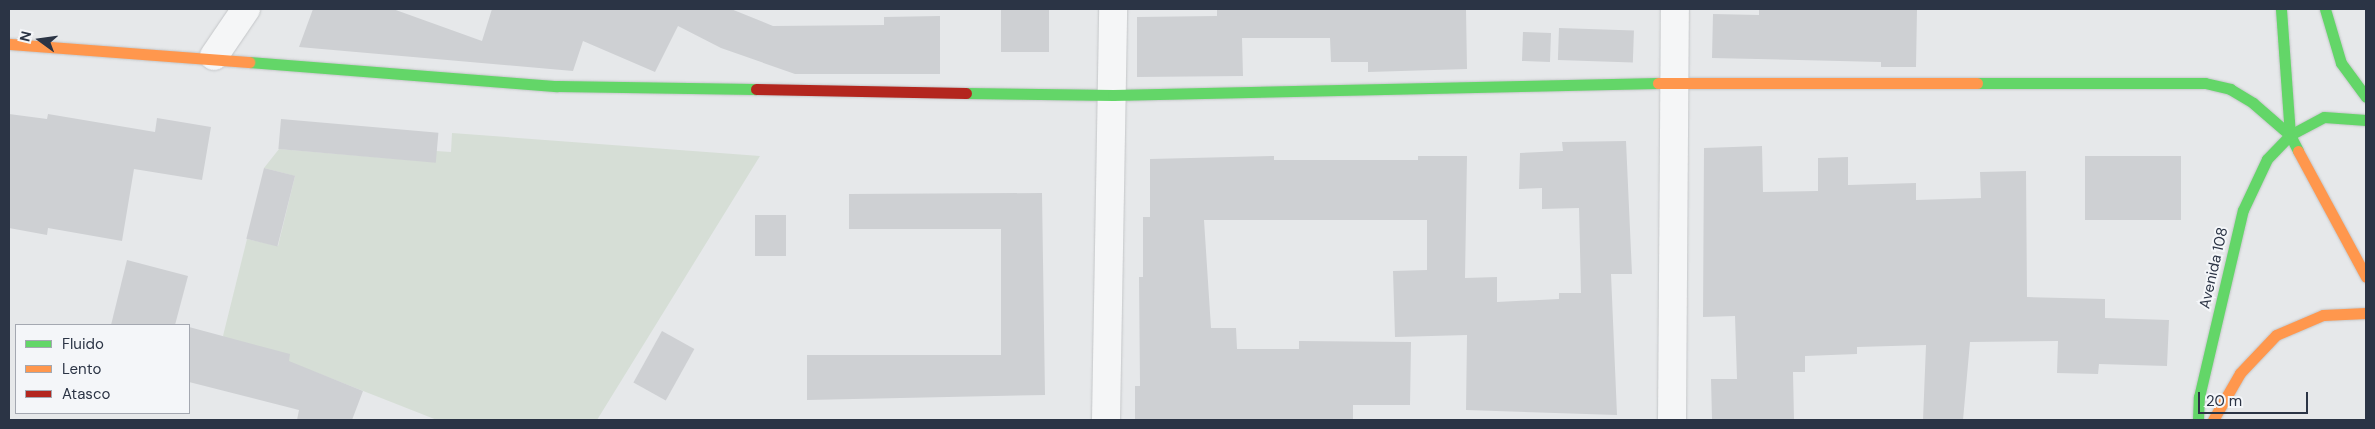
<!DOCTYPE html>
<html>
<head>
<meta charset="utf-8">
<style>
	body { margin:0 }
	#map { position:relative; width:2375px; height:429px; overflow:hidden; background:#e6e8ea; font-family:"DM Sans",sans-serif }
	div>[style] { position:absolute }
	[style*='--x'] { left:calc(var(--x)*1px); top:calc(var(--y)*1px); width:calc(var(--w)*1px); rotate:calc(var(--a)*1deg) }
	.green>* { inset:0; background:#d6ded6 }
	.building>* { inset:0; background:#ced0d3; transform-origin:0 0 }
	.roads { filter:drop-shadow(0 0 1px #c4c6c8) drop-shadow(0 0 1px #c4c6c8) }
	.street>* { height:28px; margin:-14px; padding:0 14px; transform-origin:14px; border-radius:14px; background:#f5f6f7 }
	.fast>* { height:11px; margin:-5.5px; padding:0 5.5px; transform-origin:5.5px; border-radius:5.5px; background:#63d668 }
	.slow>* { height:11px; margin:-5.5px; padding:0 5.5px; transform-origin:5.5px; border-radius:5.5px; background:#ff974d }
	.jam>* { height:11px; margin:-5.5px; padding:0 5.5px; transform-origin:5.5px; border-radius:5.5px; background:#b3261e }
	span { translate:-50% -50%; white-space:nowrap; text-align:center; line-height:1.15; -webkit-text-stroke:4px #f4f6f9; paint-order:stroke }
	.street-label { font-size:15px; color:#2b3445 }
	.frame { position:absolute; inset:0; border:10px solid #2b3445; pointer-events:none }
	.legend { position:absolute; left:15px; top:324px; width:175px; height:90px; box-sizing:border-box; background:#f4f6f9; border:1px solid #a4a8b1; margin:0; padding:6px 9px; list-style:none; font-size:15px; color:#2b3445 }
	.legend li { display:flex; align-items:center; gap:10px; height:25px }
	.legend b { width:25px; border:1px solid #a4a8b1 }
	.north { position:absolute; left:15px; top:15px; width:50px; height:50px; -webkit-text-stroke:4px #f4f6f9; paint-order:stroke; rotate:284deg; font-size:14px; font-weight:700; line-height:20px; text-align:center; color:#2b3445 }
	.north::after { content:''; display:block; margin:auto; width:18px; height:22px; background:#2b3445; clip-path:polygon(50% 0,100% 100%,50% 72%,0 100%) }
	.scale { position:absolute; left:2198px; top:392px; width:110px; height:22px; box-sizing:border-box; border:2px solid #2b3445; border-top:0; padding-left:6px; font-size:15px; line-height:18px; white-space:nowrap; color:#2b3445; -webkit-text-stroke:4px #f4f6f9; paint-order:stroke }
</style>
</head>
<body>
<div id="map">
	<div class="green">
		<i style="clip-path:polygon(452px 133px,760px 156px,597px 420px,437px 420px,315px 372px,235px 348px,223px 336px,247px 239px,278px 246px,295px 176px,264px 168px,279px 149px,435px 162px,436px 151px,451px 152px)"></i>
	</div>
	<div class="building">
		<i style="clip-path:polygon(313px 9px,393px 9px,482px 41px,492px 9px,731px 9px,773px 26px,884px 25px,884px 17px,940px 16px,940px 74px,795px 74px,721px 48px,678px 26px,655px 72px,583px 41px,573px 71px,299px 47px)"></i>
		<i style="left:1001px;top:9px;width:48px;height:43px"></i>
		<i style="clip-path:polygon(1217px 9px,1466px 9px,1467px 69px,1368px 72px,1368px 62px,1331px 62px,1330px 38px,1242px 38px,1243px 76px,1137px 77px,1137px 17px,1217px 16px)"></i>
		<i style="clip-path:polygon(1759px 9px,1917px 9px,1916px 67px,1881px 67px,1881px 62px,1712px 58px,1713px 14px,1759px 15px)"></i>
		<i style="left:1559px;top:28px;width:75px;height:32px;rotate:2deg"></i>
		<i style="left:1523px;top:32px;width:28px;height:29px;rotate:2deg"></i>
		<i style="clip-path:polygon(9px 114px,47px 119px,48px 114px,155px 132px,157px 118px,211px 127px,202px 180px,134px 169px,122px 241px,48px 228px,47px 235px,9px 228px)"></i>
		<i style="left:281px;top:119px;width:158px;height:30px;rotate:5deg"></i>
		<i style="clip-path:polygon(1626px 141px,1632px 274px,1611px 274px,1617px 415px,1466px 410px,1467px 335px,1395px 337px,1393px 271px,1427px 270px,1427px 220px,1204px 220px,1211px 328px,1236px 328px,1237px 349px,1299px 349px,1299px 341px,1411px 342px,1410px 405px,1353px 405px,1353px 420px,1135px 420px,1135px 386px,1140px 386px,1139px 277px,1143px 277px,1143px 217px,1150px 217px,1150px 159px,1274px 156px,1274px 160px,1418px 160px,1418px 156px,1467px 156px,1465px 278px,1497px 277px,1497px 302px,1559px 299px,1559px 293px,1581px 293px,1579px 208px,1542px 209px,1542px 188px,1519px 189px,1520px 153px,1563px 151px,1562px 142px)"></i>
		<i style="clip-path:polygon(1762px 146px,1763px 192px,1818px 191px,1818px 158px,1848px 157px,1848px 185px,1916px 183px,1916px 200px,1981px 198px,1980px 172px,2026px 171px,2027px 297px,2105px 299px,2105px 318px,2169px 320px,2167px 366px,2099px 364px,2098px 374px,2057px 373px,2058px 341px,1970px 342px,1963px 420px,1923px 420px,1926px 345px,1857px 347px,1857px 354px,1805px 356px,1805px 372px,1793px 372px,1794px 420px,1712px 419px,1711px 379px,1737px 379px,1735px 316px,1703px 317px,1704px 148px)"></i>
		<i style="left:2181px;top:156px;width:64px;height:96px;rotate:90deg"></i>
		<i style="left:264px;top:168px;width:32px;height:73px;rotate:14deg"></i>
		<i style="clip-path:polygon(1042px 193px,1045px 395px,807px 400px,807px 355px,1001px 355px,1001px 229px,849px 229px,849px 194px)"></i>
		<i style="left:755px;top:215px;width:31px;height:41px"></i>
		<i style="clip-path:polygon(127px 260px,188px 276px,175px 325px,111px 325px)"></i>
		<i style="clip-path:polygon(189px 327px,290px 354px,289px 361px,363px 391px,352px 420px,297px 420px,299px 410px,189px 382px)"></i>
		<i style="left:662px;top:331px;width:37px;height:59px;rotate:29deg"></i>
	</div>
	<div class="roads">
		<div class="street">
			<i style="--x:214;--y:56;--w:57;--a:-55.8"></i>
			<i style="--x:1106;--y:420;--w:411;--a:-89"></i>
			<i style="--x:1672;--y:420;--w:411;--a:-89.6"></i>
		</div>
		<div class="fast">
			<i style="--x:2325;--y:9;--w:56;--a:73.5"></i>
			<i style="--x:2341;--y:63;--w:42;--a:53.7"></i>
			<i style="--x:249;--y:62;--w:309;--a:4.5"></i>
			<i style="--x:557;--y:86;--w:199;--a:0.9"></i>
			<i style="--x:1977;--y:83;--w:228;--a:0"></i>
			<i style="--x:2205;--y:83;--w:26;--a:13"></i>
			<i style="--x:2230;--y:89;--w:27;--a:31"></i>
			<i style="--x:2253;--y:103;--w:49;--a:40.9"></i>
			<i style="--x:2290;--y:135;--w:18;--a:63"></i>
			<i style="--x:966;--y:93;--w:147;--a:0.8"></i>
			<i style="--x:1113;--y:95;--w:545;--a:-1.26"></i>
			<i style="--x:2290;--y:135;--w:38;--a:-28"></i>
			<i style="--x:2324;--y:117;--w:42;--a:4.1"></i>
			<i style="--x:2198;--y:420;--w:23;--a:-88"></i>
			<i style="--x:2199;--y:397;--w:192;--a:-76.8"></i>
			<i style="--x:2243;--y:210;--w:56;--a:-64.8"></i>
			<i style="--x:2267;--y:159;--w:33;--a:-46"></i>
			<i style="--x:2290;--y:135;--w:126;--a:-94.1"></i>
		</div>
		<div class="slow">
			<i style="--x:9;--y:44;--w:241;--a:4.3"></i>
			<i style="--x:1658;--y:83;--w:319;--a:0"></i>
			<i style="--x:2298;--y:151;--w:143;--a:61.6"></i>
			<i style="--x:2213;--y:420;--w:54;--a:-60.1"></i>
			<i style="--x:2240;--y:373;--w:52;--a:-46.5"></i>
			<i style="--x:2276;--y:335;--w:51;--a:-23.1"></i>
			<i style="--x:2323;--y:315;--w:43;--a:-2.7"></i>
		</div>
		<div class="jam">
			<i style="--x:756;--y:89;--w:210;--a:1.1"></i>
		</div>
	</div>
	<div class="street-label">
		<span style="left:2214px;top:268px;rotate:-77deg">Avenida 108</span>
	</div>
	<div class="frame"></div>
	<ul class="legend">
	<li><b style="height:6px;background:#63d668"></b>Fluido</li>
	<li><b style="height:6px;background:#ff974d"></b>Lento</li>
	<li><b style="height:6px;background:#b3261e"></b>Atasco</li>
	</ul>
	<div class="north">N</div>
	<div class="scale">20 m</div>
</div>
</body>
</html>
